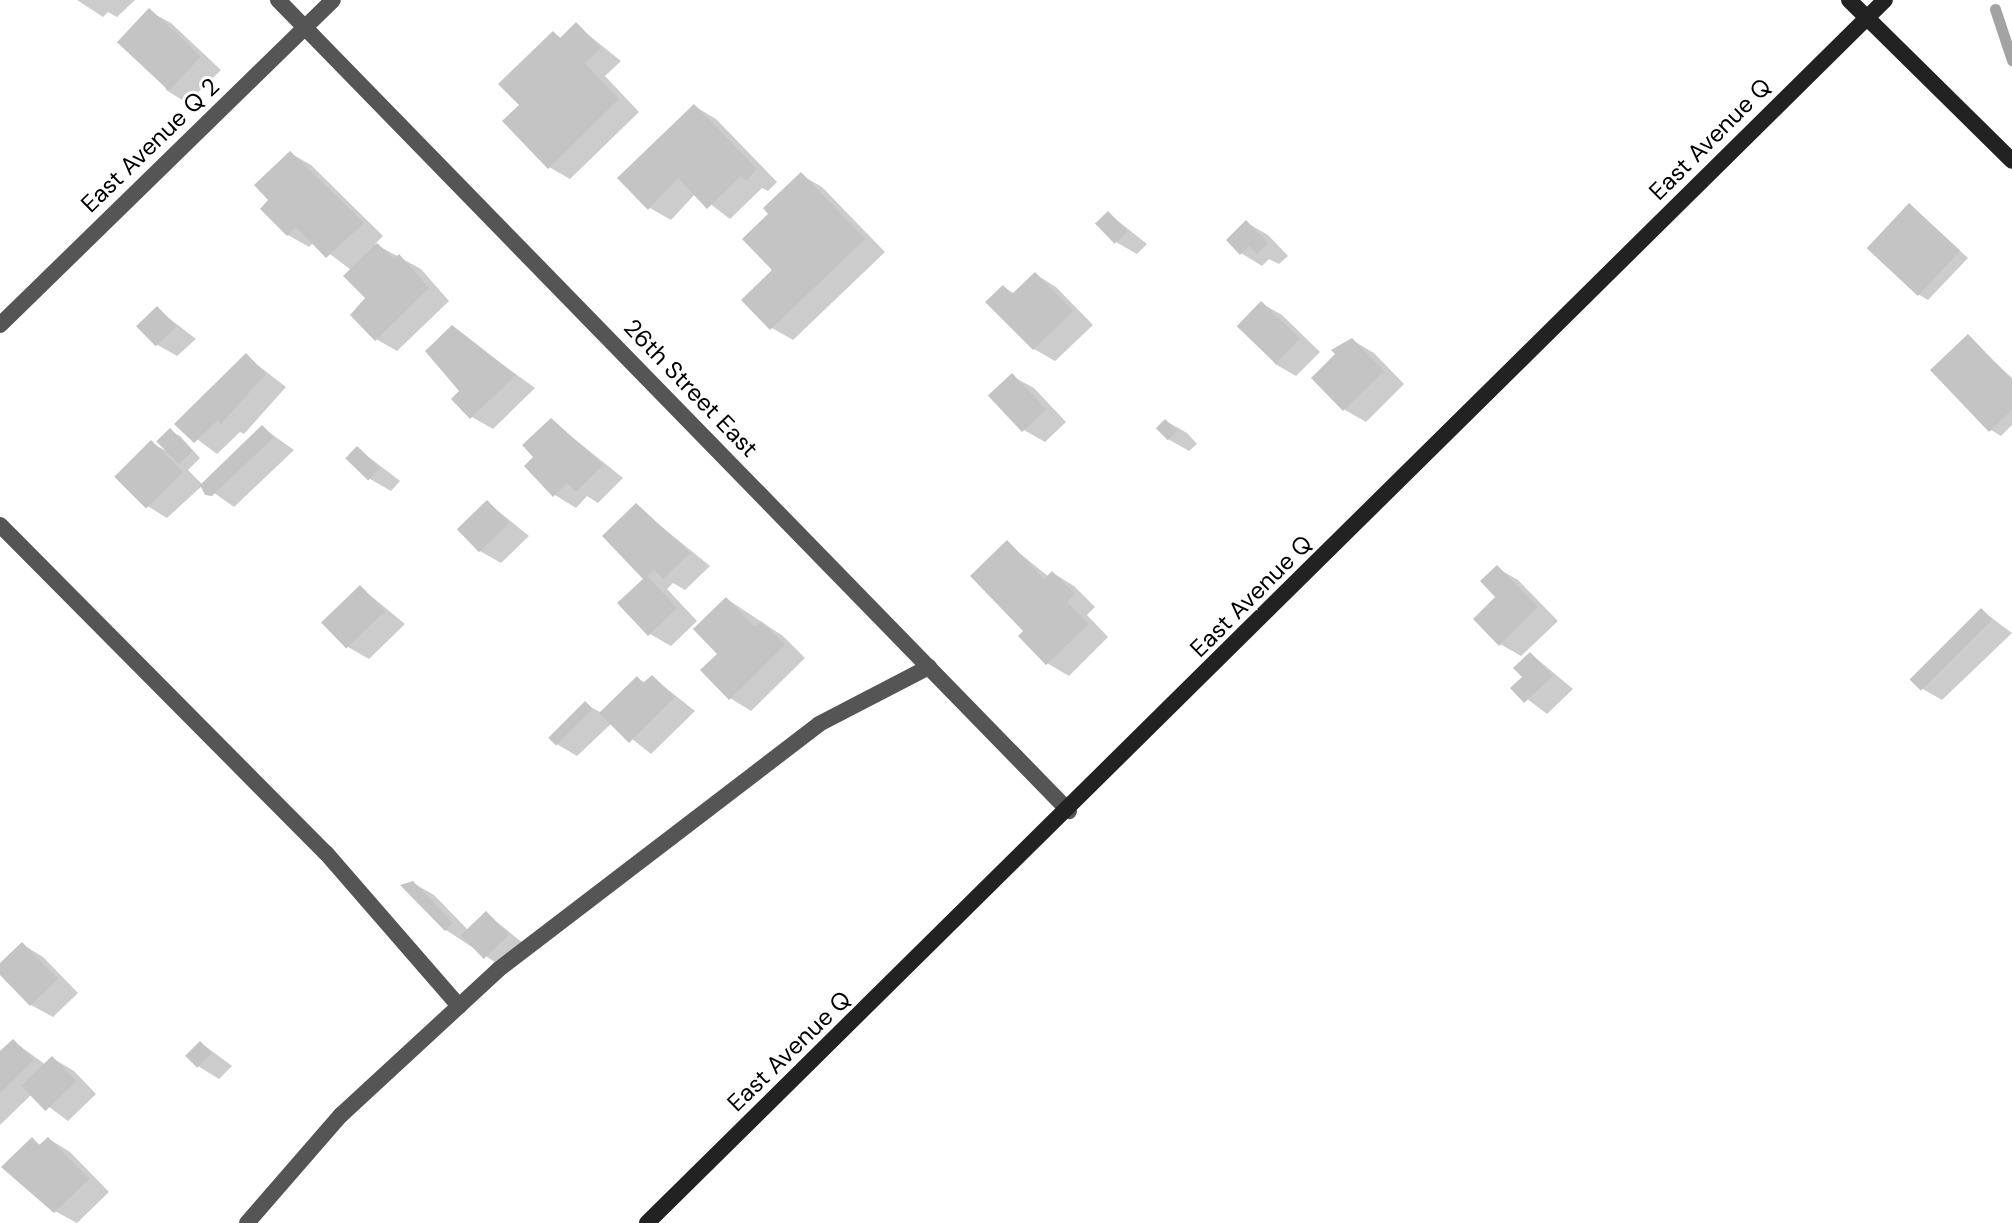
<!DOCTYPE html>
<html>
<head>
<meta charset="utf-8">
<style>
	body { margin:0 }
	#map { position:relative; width:2012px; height:1223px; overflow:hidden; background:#fff; font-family:"DM Sans",sans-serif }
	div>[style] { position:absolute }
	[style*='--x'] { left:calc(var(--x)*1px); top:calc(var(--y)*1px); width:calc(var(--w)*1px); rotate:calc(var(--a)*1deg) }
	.shadow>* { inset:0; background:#0003 }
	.stream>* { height:11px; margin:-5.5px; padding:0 5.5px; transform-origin:5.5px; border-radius:5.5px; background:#a3a3a3 }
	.building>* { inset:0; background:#c4c4c4; transform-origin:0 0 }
	.lane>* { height:16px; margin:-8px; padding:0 8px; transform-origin:8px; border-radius:8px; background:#555 }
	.street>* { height:16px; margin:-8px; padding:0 8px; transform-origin:8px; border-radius:8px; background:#555 }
	.secondary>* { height:16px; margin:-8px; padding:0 8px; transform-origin:8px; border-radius:8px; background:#222 }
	span { translate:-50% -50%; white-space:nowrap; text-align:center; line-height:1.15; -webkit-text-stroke:6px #fff; paint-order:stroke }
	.street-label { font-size:24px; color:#000 }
</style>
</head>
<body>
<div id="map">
	<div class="shadow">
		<i style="clip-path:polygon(77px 0,135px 0,117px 17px,108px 12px,103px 17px)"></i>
		<i style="clip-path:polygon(149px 11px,171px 23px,221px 70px,187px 103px,166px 90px)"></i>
		<i style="clip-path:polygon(576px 25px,621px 61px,605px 76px,639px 112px,570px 179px,549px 167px,521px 105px,553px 33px,562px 39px)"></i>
		<i style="clip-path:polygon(694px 106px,716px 119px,777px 182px,768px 191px,762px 188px,730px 219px,696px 193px,671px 220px,650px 208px)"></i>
		<i style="clip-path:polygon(290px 153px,311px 165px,383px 236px,375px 244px,421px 269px,449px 301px,397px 351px,376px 339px,367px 298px,351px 270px,314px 242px,309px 247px,288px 235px,271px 200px)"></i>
		<i style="clip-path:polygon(801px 175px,822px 187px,885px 252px,793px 340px,772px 328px,771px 214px)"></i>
		<i style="clip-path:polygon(1910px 205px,1968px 258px,1928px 300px,1918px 294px)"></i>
		<i style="clip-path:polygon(1108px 213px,1147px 244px,1137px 254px,1116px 242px)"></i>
		<i style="clip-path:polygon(1247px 223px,1268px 235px,1288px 256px,1279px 264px,1269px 259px,1262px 266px,1241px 253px)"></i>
		<i style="clip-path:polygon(1035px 274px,1056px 287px,1093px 325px,1055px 361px,1034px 349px,1003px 287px,1015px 294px)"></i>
		<i style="clip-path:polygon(1261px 303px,1282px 315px,1320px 352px,1296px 376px,1275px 364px)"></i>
		<i style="clip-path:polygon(157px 309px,196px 339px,177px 356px,156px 344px)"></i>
		<i style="clip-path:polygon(452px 328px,535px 388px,493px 429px,472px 417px,462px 391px)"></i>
		<i style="clip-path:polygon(1968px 337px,2012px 378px,2012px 425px,2001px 436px,1991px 430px)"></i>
		<i style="clip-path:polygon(1352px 340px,1374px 353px,1404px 384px,1366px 422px,1345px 410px,1314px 378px)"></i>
		<i style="clip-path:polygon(246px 356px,286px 387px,244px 434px,240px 432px,217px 454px,177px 424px)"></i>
		<i style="clip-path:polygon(1012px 376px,1034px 388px,1066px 422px,1045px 442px,1024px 430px)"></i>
		<i style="clip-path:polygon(551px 420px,623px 478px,598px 503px,587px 496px,576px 508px,555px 495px,536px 457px)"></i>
		<i style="clip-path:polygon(1166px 421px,1187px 433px,1197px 444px,1189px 451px,1168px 439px)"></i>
		<i style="clip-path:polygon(263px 428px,294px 450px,234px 507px,203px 485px,167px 518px,146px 505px,152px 443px,168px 452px,170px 431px,180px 436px,200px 458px,188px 470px,203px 485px)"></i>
		<i style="clip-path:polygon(357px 448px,400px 481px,391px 491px,370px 479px)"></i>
		<i style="clip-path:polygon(487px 502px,529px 536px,501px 563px,480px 551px)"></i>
		<i style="clip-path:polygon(636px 506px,710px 566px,685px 590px,673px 583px,667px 589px,697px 621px,671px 646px,650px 634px)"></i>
		<i style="clip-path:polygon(1007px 543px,1049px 577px,1053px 573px,1074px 586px,1095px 607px,1087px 615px,1108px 637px,1069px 676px,1047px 663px)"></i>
		<i style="clip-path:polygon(1497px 568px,1518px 580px,1558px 621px,1521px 656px,1500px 644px)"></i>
		<i style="clip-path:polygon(360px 587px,405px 624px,369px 659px,348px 647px)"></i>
		<i style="clip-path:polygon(727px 599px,783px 636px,805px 658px,751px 711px,730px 698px)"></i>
		<i style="clip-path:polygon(1981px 610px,2012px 633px,1942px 700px,1921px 688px)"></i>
		<i style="clip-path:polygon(1531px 654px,1573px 689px,1547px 714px,1513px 688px,1524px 677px)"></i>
		<i style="clip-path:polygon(652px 677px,695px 711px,651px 754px,612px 723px,577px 756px,555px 743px,585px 704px,602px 713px,637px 678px,646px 683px)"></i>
		<i style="clip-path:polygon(413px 883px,434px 895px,469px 931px,487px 914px,529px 948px,507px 970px,446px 930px)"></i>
		<i style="clip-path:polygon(22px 944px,43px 957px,78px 993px,53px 1017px,31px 1005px,0 972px)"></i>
		<i style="clip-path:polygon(13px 1041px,46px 1065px,52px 1058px,74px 1071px,96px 1094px,68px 1121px,32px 1094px,0 1125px,0 1051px)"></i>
		<i style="clip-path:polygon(201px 1043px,232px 1066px,219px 1079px,198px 1066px)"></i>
		<i style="clip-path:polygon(49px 1139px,70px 1152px,109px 1192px,77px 1223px,55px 1211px,32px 1140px,42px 1146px)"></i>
	</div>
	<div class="stream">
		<i style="--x:1995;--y:9;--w:54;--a:71.6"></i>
	</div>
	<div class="building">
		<i style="left:149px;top:8px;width:71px;height:47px;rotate:43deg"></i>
		<i style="clip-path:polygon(576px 22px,601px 48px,585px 63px,619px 99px,548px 169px,502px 121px,519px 105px,498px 84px,553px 31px,560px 38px)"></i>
		<i style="clip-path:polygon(694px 104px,757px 169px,746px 181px,741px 176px,707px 209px,678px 178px,648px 210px,617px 178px)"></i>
		<i style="clip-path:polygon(290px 151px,364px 223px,326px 258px,296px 227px,287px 236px,260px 209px,268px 200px,254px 185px)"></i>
		<i style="clip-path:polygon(801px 172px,865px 239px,770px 330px,741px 300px,772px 270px,742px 239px,768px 214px,763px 208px)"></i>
		<i style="left:1909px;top:203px;width:70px;height:62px;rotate:43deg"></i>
		<i style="left:1108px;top:211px;width:28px;height:18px;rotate:46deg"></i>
		<i style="clip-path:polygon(1246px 220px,1268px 243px,1257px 254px,1249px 246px,1240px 255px,1226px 240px)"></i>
		<i style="clip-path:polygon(377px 243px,394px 259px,399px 254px,429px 288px,375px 341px,350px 315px,365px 298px,343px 276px)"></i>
		<i style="clip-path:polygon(1035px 272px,1073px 311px,1033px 350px,985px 302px,1003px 285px,1012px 294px)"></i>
		<i style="left:1261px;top:301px;width:54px;height:35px;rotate:44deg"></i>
		<i style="left:157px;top:306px;width:28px;height:29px;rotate:46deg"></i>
		<i style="clip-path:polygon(452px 325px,516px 375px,470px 419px,451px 399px,459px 391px,425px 351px)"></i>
		<i style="clip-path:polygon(1968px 334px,2012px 380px,2012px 410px,1989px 432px,1930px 370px)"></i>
		<i style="clip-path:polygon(1352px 338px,1384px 371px,1343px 411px,1311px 378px,1335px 354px,1331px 350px)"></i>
		<i style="clip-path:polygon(246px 353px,266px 374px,221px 424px,218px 420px,194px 443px,174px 424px)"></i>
		<i style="left:1012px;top:373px;width:50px;height:33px;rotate:47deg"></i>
		<i style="clip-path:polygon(551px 418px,603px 465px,576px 492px,567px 483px,553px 497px,524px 466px,533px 457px,522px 445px)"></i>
		<i style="left:1165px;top:419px;width:17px;height:13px;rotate:45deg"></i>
		<i style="clip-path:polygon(262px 425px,274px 437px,212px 496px,205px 495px,200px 485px)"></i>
		<i style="left:170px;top:428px;width:32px;height:19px;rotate:46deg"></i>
		<i style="left:151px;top:440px;width:45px;height:52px;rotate:45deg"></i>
		<i style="left:357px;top:446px;width:32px;height:17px;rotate:44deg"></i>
		<i style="left:487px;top:500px;width:32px;height:42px;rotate:46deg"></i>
		<i style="clip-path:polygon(636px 503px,690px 553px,663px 579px,654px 570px,647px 576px,677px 608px,648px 636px,617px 603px,643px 579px,602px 536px)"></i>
		<i style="clip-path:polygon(1007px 540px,1044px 579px,1052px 571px,1075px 594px,1067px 602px,1089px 624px,1046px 665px,1018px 636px,1023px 631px,970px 576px)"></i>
		<i style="clip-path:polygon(1497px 565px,1538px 607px,1499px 646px,1473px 619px,1495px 597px,1480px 581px)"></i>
		<i style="left:360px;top:585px;width:36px;height:54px;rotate:46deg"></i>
		<i style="clip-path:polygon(726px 597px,755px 627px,761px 621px,785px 645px,729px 700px,700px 670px,717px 654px,693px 629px)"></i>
		<i style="left:1981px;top:608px;width:16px;height:101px;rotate:45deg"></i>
		<i style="clip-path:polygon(1530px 652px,1553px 676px,1524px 703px,1510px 688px,1522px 677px,1513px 668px)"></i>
		<i style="clip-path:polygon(652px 675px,675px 697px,629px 743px,599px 713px,637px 676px,643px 683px)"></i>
		<i style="left:585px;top:701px;width:11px;height:52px;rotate:45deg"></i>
		<i style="clip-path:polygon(413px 881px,453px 923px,445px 931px,400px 885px)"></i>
		<i style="left:486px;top:911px;width:33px;height:35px;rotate:46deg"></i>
		<i style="clip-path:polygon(22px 942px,58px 979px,30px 1006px,0 975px,0 963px)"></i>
		<i style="clip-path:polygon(13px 1039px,34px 1060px,0 1093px,0 1051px)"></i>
		<i style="left:200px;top:1041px;width:17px;height:21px;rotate:45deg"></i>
		<i style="left:52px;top:1056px;width:35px;height:43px;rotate:46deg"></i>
		<i style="clip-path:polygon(32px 1137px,39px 1145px,48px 1137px,89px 1179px,54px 1213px,1px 1167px)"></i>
	</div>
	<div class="lane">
		<i style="--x:0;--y:525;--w:462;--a:45.2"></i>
		<i style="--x:326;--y:853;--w:203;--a:49"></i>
		<i style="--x:247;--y:1223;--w:143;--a:-49"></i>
		<i style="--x:341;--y:1115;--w:215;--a:-42.7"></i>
		<i style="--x:499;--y:969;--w:403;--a:-37.4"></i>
		<i style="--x:819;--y:724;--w:124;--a:-27.4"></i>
	</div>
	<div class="street">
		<i style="--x:278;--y:0;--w:1133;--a:45.72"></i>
		<i style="--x:0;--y:325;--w:465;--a:-44.3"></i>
	</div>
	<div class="secondary">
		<i style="--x:1849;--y:0;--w:229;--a:44.6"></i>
		<i style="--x:647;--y:1223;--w:1740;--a:-44.65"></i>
	</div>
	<div class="street-label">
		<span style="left:1710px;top:139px;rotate:-45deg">East Avenue Q</span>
		<span style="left:150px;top:145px;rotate:-44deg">East Avenue Q 2</span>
		<span style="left:691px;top:388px;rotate:46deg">26th Street East</span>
		<span style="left:1251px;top:596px;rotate:-45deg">East Avenue Q</span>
		<span style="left:789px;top:1051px;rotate:-44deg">East Avenue Q</span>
	</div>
</div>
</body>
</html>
